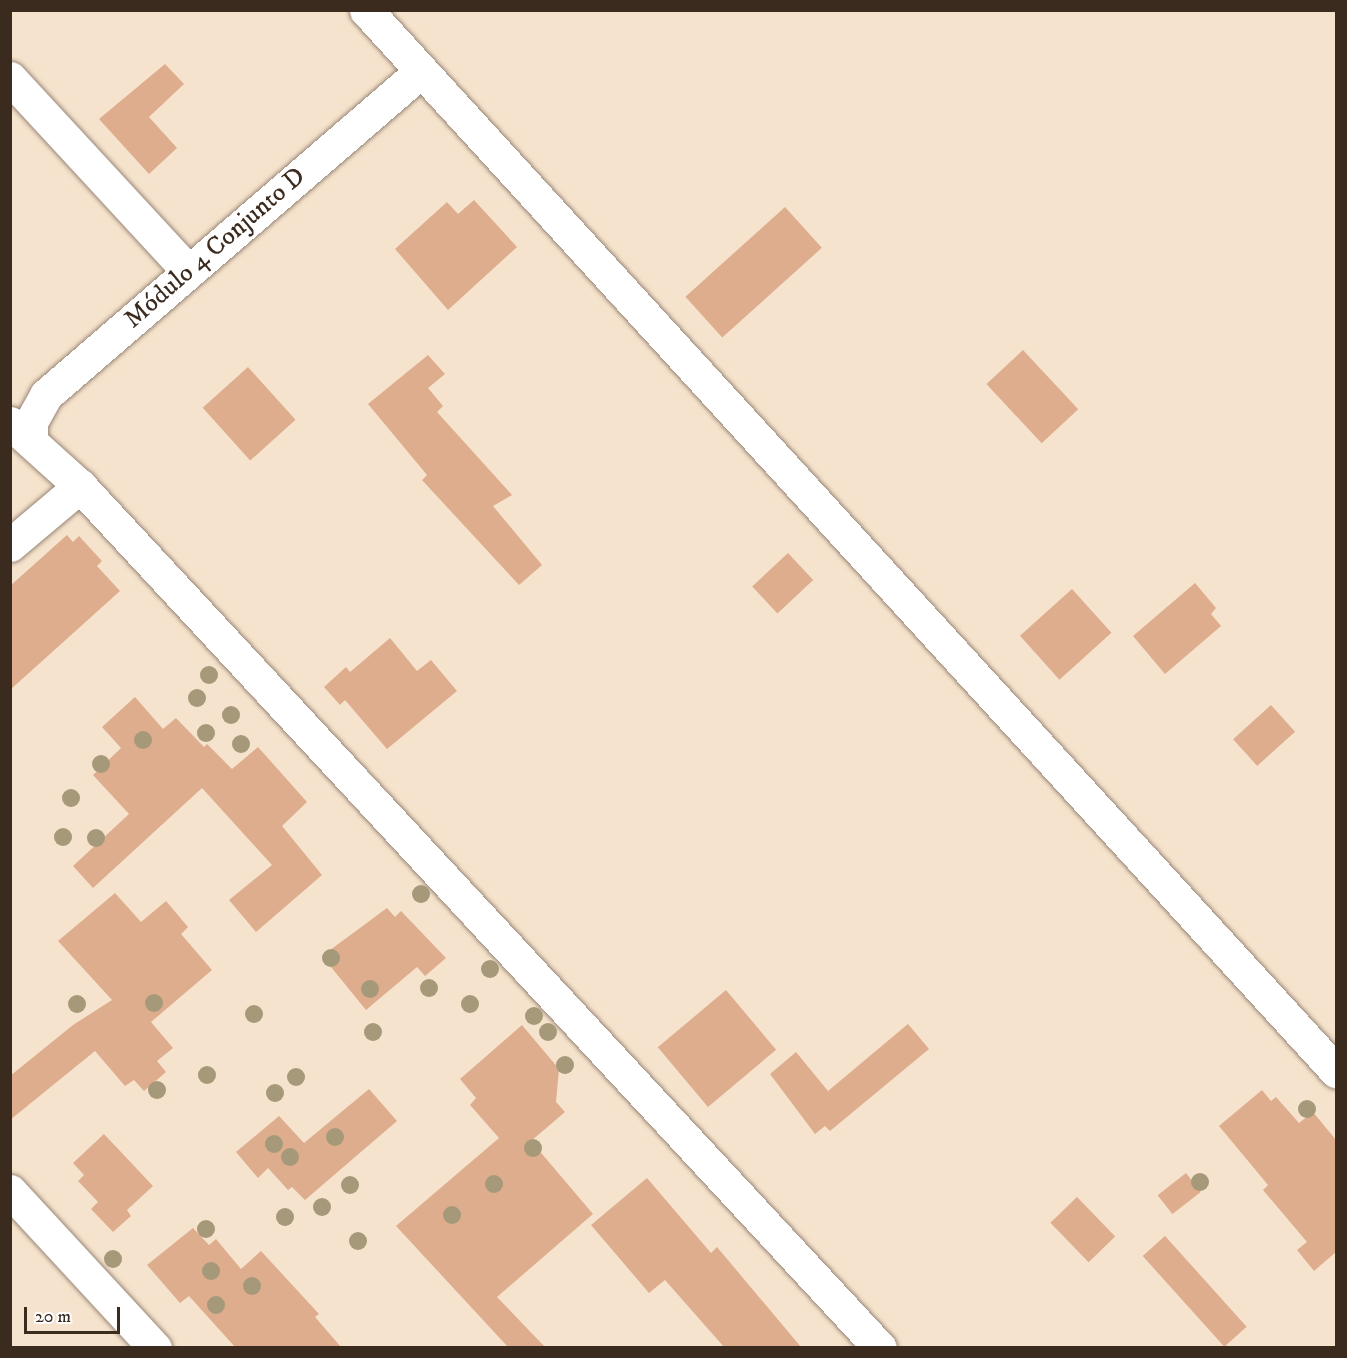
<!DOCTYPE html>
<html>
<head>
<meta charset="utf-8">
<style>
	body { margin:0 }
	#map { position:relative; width:1347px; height:1358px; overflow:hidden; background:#f6e3cd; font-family:"IM FELL DW Pica",serif }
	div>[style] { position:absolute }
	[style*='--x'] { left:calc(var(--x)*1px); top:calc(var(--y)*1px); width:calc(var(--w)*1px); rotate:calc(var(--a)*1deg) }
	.building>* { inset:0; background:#dead8e; transform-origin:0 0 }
	.roads { filter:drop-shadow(0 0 2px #988676) drop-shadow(0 0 2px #988676) }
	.street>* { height:33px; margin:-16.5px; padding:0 16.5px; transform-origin:16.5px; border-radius:16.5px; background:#fff }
	.trees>* { width:18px; height:18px; margin:-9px; border-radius:50%; background:#a59979 }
	span { translate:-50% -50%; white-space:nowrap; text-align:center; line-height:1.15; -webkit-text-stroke:5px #fff; paint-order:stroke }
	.street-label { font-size:26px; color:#3b2a1e }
	.frame { position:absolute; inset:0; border:12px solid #3b2a1e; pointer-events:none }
	.scale { position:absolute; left:24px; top:1307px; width:96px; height:27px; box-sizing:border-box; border:3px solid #3b2a1e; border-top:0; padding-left:8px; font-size:18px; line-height:21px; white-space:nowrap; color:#3b2a1e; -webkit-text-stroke:4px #fff; paint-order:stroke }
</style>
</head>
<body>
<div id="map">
	<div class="building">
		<i style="clip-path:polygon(165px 64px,184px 84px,149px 117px,177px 148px,149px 174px,99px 119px)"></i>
		<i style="clip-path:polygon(474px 200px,517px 247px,448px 310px,395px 249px,447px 202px,458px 214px)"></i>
		<i style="left:785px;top:207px;width:55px;height:134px;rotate:48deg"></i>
		<i style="left:1023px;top:350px;width:81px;height:50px;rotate:47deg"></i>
		<i style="clip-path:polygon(428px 355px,445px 374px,428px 388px,443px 406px,437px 412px,512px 495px,493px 506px,542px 565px,519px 585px,422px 480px,427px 475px,368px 404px)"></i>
		<i style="left:248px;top:367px;width:71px;height:61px;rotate:48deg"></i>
		<i style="clip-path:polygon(67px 535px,73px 542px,79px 536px,102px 561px,97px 566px,120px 591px,10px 690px,10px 586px)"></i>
		<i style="left:788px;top:553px;width:37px;height:49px;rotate:47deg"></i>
		<i style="clip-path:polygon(1195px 583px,1216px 608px,1211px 614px,1221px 626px,1165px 674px,1133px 636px)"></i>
		<i style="left:1072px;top:589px;width:59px;height:70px;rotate:48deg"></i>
		<i style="clip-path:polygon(390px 638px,417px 671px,431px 660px,457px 691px,387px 749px,345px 700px,340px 705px,324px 687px,346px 667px,350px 672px)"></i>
		<i style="clip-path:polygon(135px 697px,163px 729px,176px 718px,204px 747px,207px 744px,232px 769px,258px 747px,307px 802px,282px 826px,322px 875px,256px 932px,229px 900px,272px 865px,202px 788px,93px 888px,73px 866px,129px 814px,93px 775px,121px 748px,102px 727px)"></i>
		<i style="left:1271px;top:705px;width:36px;height:51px;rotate:48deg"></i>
		<i style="clip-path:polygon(115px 893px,141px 922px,166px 901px,188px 927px,181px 934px,212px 970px,151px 1022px,173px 1048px,157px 1061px,166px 1072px,144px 1091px,134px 1080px,125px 1086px,95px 1051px,10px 1120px,10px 1076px,73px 1025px,112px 1000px,58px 941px)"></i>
		<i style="clip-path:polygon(387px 908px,395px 917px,401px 911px,446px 958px,425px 976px,417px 967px,366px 1010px,322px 956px)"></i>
		<i style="left:726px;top:990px;width:78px;height:89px;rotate:50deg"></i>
		<i style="clip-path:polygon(908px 1024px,929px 1049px,830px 1131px,825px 1126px,815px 1134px,770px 1074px,796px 1052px,828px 1091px)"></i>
		<i style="clip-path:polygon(522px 1025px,559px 1069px,556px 1102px,565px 1112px,531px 1141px,593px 1214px,497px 1297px,545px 1347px,508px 1347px,396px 1226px,499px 1138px,470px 1105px,476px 1098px,460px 1079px)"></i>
		<i style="clip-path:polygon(369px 1089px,397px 1121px,305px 1200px,292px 1187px,288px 1190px,268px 1168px,258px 1178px,236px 1152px,279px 1116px,304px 1143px)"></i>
		<i style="clip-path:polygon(1262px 1090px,1271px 1101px,1276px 1097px,1299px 1123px,1313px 1112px,1336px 1140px,1336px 1252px,1314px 1271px,1297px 1250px,1307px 1242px,1263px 1190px,1268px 1185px,1219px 1126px)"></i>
		<i style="clip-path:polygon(104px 1134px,153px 1186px,127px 1210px,131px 1216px,113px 1232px,91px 1209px,98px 1202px,78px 1181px,84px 1175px,73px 1163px)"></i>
		<i style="left:1186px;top:1173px;width:24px;height:36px;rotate:52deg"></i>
		<i style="clip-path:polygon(647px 1178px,711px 1253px,717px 1247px,801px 1347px,724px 1347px,665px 1280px,649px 1293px,591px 1225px)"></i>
		<i style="left:1077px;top:1197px;width:55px;height:37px;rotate:46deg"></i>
		<i style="clip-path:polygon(193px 1228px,209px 1245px,216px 1239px,241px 1269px,261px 1251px,319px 1314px,315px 1317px,341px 1347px,235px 1347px,189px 1296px,180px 1303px,147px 1265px)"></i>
		<i style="left:1165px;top:1236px;width:122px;height:30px;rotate:48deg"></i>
	</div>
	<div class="roads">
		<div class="street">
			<i style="--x:366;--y:10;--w:1438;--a:47.57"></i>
			<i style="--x:10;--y:78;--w:263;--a:47.3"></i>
			<i style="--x:10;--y:423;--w:94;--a:42"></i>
			<i style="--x:80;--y:486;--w:1176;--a:47.14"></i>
			<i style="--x:31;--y:439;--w:17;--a:-90"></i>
			<i style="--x:31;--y:422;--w:31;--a:-61"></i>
			<i style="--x:46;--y:395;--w:496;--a:-40.8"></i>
			<i style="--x:10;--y:545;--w:92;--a:-40.1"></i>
			<i style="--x:10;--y:1191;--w:214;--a:47.3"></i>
		</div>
	</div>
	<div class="trees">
		<i style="left:209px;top:675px"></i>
		<i style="left:197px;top:698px"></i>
		<i style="left:231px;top:715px"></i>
		<i style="left:206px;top:733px"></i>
		<i style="left:143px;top:740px"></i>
		<i style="left:241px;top:744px"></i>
		<i style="left:101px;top:764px"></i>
		<i style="left:71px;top:798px"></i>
		<i style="left:63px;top:837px"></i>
		<i style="left:96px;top:838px"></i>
		<i style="left:421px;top:894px"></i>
		<i style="left:331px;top:958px"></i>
		<i style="left:490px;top:969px"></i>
		<i style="left:429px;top:988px"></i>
		<i style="left:370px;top:989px"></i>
		<i style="left:154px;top:1003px"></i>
		<i style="left:77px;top:1004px"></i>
		<i style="left:470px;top:1004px"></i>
		<i style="left:254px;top:1014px"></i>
		<i style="left:534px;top:1016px"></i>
		<i style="left:373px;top:1032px"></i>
		<i style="left:548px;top:1032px"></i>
		<i style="left:565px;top:1065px"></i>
		<i style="left:207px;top:1075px"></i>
		<i style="left:296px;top:1077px"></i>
		<i style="left:157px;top:1090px"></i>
		<i style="left:275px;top:1093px"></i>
		<i style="left:1307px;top:1109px"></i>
		<i style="left:335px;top:1137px"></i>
		<i style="left:274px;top:1144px"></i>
		<i style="left:533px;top:1148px"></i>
		<i style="left:290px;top:1157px"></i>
		<i style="left:1200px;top:1182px"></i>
		<i style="left:494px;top:1184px"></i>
		<i style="left:350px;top:1185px"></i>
		<i style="left:322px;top:1207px"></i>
		<i style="left:452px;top:1215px"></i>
		<i style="left:285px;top:1217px"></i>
		<i style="left:206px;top:1229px"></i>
		<i style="left:358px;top:1241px"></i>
		<i style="left:113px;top:1259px"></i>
		<i style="left:211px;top:1271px"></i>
		<i style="left:252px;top:1286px"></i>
		<i style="left:216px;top:1305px"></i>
	</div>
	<div class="street-label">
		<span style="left:215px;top:248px;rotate:-41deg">Módulo 4 Conjunto D</span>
	</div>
	<div class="frame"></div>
	<div class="scale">20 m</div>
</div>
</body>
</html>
